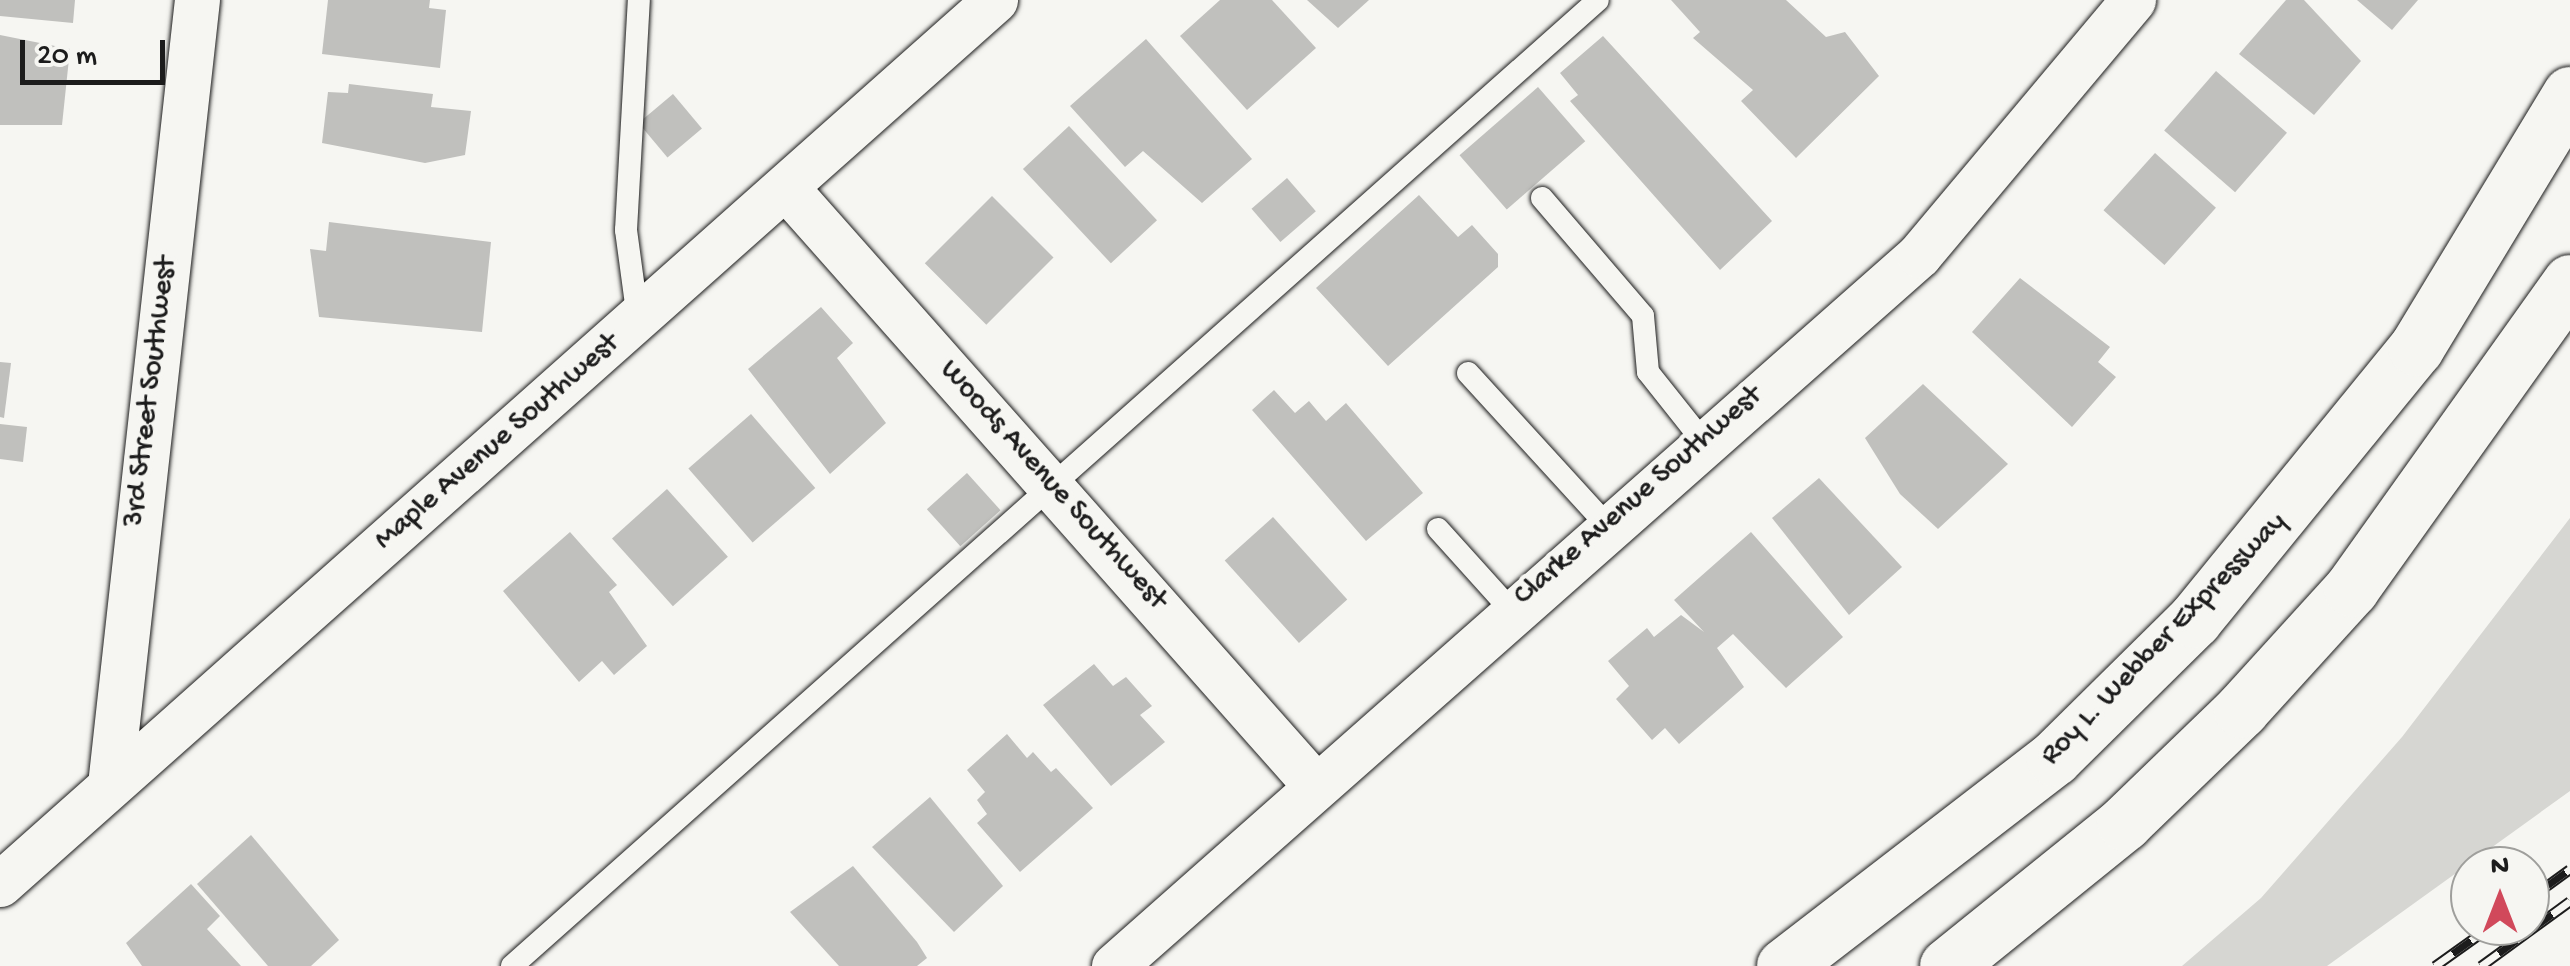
<!DOCTYPE html>
<html>
<head>
<meta charset="utf-8">
<style>
	body { margin:0 }
	#map { position:relative; width:2570px; height:966px; overflow:hidden; background:#f6f6f2; font-family:"Gochi Hand",sans-serif }
	div>[style] { position:absolute }
	[style*='--x'] { left:calc(var(--x)*1px); top:calc(var(--y)*1px); width:calc(var(--w)*1px); rotate:calc(var(--a)*1deg) }
	.green>* { inset:0; background:#d6d6d2 }
	.building>* { inset:0; background:#c0c0bd; transform-origin:0 0 }
	.roads { filter:drop-shadow(0 0 2px #1c1c1c) drop-shadow(0 0 2px #1c1c1c) }
	.lane>* { height:22px; margin:-11px; padding:0 11px; transform-origin:11px; border-radius:11px; background:#f6f6f2 }
	.street>* { height:45px; margin:-22.5px; padding:0 22.5px; transform-origin:22.5px; border-radius:22.5px; background:#f6f6f2 }
	.highway>* { height:55px; margin:-27.5px; padding:0 27.5px; transform-origin:27.5px; border-radius:27.5px; background:#f6f6f2 }
	.rail>* { height:11px; margin-top:-5.5px; transform-origin:0; background:repeating-linear-gradient(90deg,#f6f6f2 0 22px,#1c1c1c 0 44px); box-sizing:border-box; border-block:2px solid #1c1c1c }
	span { translate:-50% -50%; white-space:nowrap; text-align:center; line-height:1.15; -webkit-text-stroke:9px #f6f6f2; paint-order:stroke }
	.street-label { font-size:30px; color:#1c1c1c }
	.north { position:absolute; left:2450px; top:846px; width:100px; height:100px; box-sizing:border-box; background:#f6f6f2; border:2px solid #9f9f9c; border-radius:50%; rotate:0deg; font-size:28px; font-weight:700; line-height:40px; text-align:center; color:#1c1c1c }
	.north::after { content:''; display:block; margin:auto; width:35px; height:45px; background:#d1495b; clip-path:polygon(50% 0,100% 100%,50% 72%,0 100%) }
	.scale { position:absolute; left:20px; top:40px; width:145px; height:45px; box-sizing:border-box; border:5px solid #1c1c1c; border-top:0; padding-left:12px; font-size:30px; line-height:35px; white-space:nowrap; color:#1c1c1c; -webkit-text-stroke:8px #f6f6f2; paint-order:stroke }
</style>
</head>
<body>
<div id="map">
	<div class="green">
		<i style="clip-path:polygon(2570px 518px,2570px 791px,2327px 966px,2182px 966px,2261px 898px,2402px 737px)"></i>
	</div>
	<div class="building">
		<i style="clip-path:polygon(0 0,75px 0,73px 23px,0 16px)"></i>
		<i style="clip-path:polygon(328px 0,430px 0,429px 8px,446px 10px,440px 68px,322px 54px)"></i>
		<i style="clip-path:polygon(1220px 0,1272px 0,1316px 48px,1247px 110px,1180px 36px)"></i>
		<i style="clip-path:polygon(1307px 0,1369px 0,1338px 28px)"></i>
		<i style="clip-path:polygon(1671px 0,1786px 0,1826px 37px,1845px 32px,1879px 76px,1796px 158px,1741px 101px,1753px 90px,1693px 38px,1700px 32px)"></i>
		<i style="clip-path:polygon(2286px 0,2304px 0,2361px 61px,2314px 115px,2239px 54px)"></i>
		<i style="clip-path:polygon(2357px 0,2418px 0,2392px 30px)"></i>
		<i style="clip-path:polygon(0 35px,70px 49px,62px 125px,0 125px)"></i>
		<i style="clip-path:polygon(1603px 36px,1772px 221px,1720px 270px,1570px 101px,1578px 95px,1560px 73px)"></i>
		<i style="clip-path:polygon(1146px 39px,1252px 159px,1202px 203px,1143px 151px,1125px 167px,1070px 106px)"></i>
		<i style="left:2216px;top:71px;width:94px;height:79px;rotate:41deg"></i>
		<i style="clip-path:polygon(349px 84px,433px 94px,431px 107px,471px 111px,465px 155px,425px 163px,322px 143px,328px 92px,348px 93px)"></i>
		<i style="left:1538px;top:87px;width:72px;height:104px;rotate:49deg"></i>
		<i style="left:673px;top:94px;width:45px;height:45px;rotate:50deg"></i>
		<i style="left:1069px;top:126px;width:129px;height:63px;rotate:47deg"></i>
		<i style="left:2155px;top:153px;width:82px;height:77px;rotate:42deg"></i>
		<i style="left:1287px;top:178px;width:44px;height:47px;rotate:49deg"></i>
		<i style="clip-path:polygon(1419px 195px,1458px 237px,1472px 225px,1498px 254px,1498px 267px,1388px 366px,1316px 288px)"></i>
		<i style="left:992px;top:196px;width:87px;height:95px;rotate:45deg"></i>
		<i style="clip-path:polygon(329px 222px,491px 242px,482px 332px,319px 317px,310px 249px,326px 251px)"></i>
		<i style="clip-path:polygon(2020px 278px,2110px 347px,2098px 362px,2116px 377px,2072px 427px,1972px 332px)"></i>
		<i style="clip-path:polygon(821px 307px,853px 343px,837px 358px,886px 423px,830px 474px,748px 369px)"></i>
		<i style="clip-path:polygon(0 362px,11px 363px,4px 418px,0 417px)"></i>
		<i style="clip-path:polygon(1923px 384px,2008px 464px,1938px 529px,1900px 494px,1865px 438px)"></i>
		<i style="clip-path:polygon(1274px 390px,1295px 413px,1309px 401px,1326px 421px,1346px 403px,1423px 493px,1366px 541px,1252px 410px)"></i>
		<i style="left:751px;top:414px;width:98px;height:83px;rotate:49deg"></i>
		<i style="clip-path:polygon(0 424px,27px 427px,23px 462px,0 459px)"></i>
		<i style="left:967px;top:473px;width:50px;height:54px;rotate:48deg"></i>
		<i style="clip-path:polygon(1819px 478px,1902px 567px,1849px 615px,1772px 518px)"></i>
		<i style="left:667px;top:489px;width:91px;height:74px;rotate:48deg"></i>
		<i style="left:1273px;top:517px;width:111px;height:65px;rotate:48deg"></i>
		<i style="clip-path:polygon(570px 532px,617px 585px,609px 592px,647px 646px,614px 675px,602px 661px,579px 682px,503px 591px)"></i>
		<i style="clip-path:polygon(1751px 532px,1843px 637px,1786px 688px,1733px 634px,1717px 648px,1744px 687px,1679px 744px,1665px 728px,1652px 740px,1616px 699px,1629px 686px,1608px 661px,1647px 628px,1654px 637px,1681px 615px,1704px 632px,1674px 600px)"></i>
		<i style="clip-path:polygon(1094px 664px,1113px 686px,1126px 677px,1152px 706px,1140px 715px,1165px 742px,1111px 786px,1043px 705px)"></i>
		<i style="clip-path:polygon(1007px 734px,1027px 758px,1033px 752px,1051px 772px,1056px 768px,1093px 808px,1020px 872px,977px 823px,987px 814px,977px 800px,985px 792px,967px 770px)"></i>
		<i style="clip-path:polygon(930px 797px,1003px 886px,954px 932px,872px 847px)"></i>
		<i style="clip-path:polygon(251px 835px,339px 940px,311px 966px,268px 966px,197px 884px)"></i>
		<i style="clip-path:polygon(853px 866px,917px 942px,927px 958px,917px 966px,839px 966px,790px 912px)"></i>
		<i style="clip-path:polygon(191px 884px,220px 916px,207px 929px,241px 966px,142px 966px,126px 943px)"></i>
	</div>
	<div class="roads">
		<div class="lane">
			<i style="--x:1542;--y:198;--w:155;--a:49.4"></i>
			<i style="--x:1643;--y:316;--w:56;--a:84.9"></i>
			<i style="--x:1648;--y:372;--w:87;--a:51.5"></i>
			<i style="--x:638;--y:319;--w:90;--a:-97.7"></i>
			<i style="--x:626;--y:230;--w:230;--a:-86.8"></i>
			<i style="--x:1468;--y:373;--w:206;--a:47.6"></i>
			<i style="--x:1438;--y:529;--w:109;--a:48"></i>
			<i style="--x:512;--y:966;--w:1453;--a:-41.65"></i>
		</div>
		<div class="street">
			<i style="--x:788;--y:190;--w:793;--a:48.47"></i>
			<i style="--x:110;--y:785;--w:790;--a:-83.68"></i>
			<i style="--x:0;--y:884;--w:1331;--a:-41.62"></i>
			<i style="--x:1114;--y:966;--w:1074;--a:-41.45"></i>
			<i style="--x:1919;--y:255;--w:333;--a:-50"></i>
		</div>
		<div class="highway">
			<i style="--x:1784;--y:966;--w:341;--a:-37.6"></i>
			<i style="--x:2054;--y:758;--w:197;--a:-44.6"></i>
			<i style="--x:2194;--y:620;--w:351;--a:-50.8"></i>
			<i style="--x:2416;--y:348;--w:297;--a:-58.8"></i>
			<i style="--x:1947;--y:966;--w:228;--a:-38.9"></i>
			<i style="--x:2124;--y:823;--w:163;--a:-44"></i>
			<i style="--x:2241;--y:710;--w:164;--a:-47.7"></i>
			<i style="--x:2351;--y:589;--w:377;--a:-54.5"></i>
		</div>
	</div>
	<div class="rail">
		<i style="--x:2530;--y:898;--w:49;--a:-35.9"></i>
		<i style="--x:2435;--y:966;--w:69;--a:-35.5"></i>
		<i style="--x:2481;--y:966;--w:110;--a:-36.1"></i>
	</div>
	<div class="street-label">
		<span style="left:152px;top:392px;rotate:-83deg">3rd Street Southwest</span>
		<span style="left:498px;top:443px;rotate:-41deg">Maple Avenue Southwest</span>
		<span style="left:1052px;top:486px;rotate:48deg">Woods Avenue Southwest</span>
		<span style="left:1639px;top:497px;rotate:-41deg">Clarke Avenue Southwest</span>
		<span style="left:2165px;top:640px;rotate:-46deg">Roy L. Webber Expressway</span>
	</div>
	<div class="north">N</div>
	<div class="scale">20 m</div>
</div>
</body>
</html>
